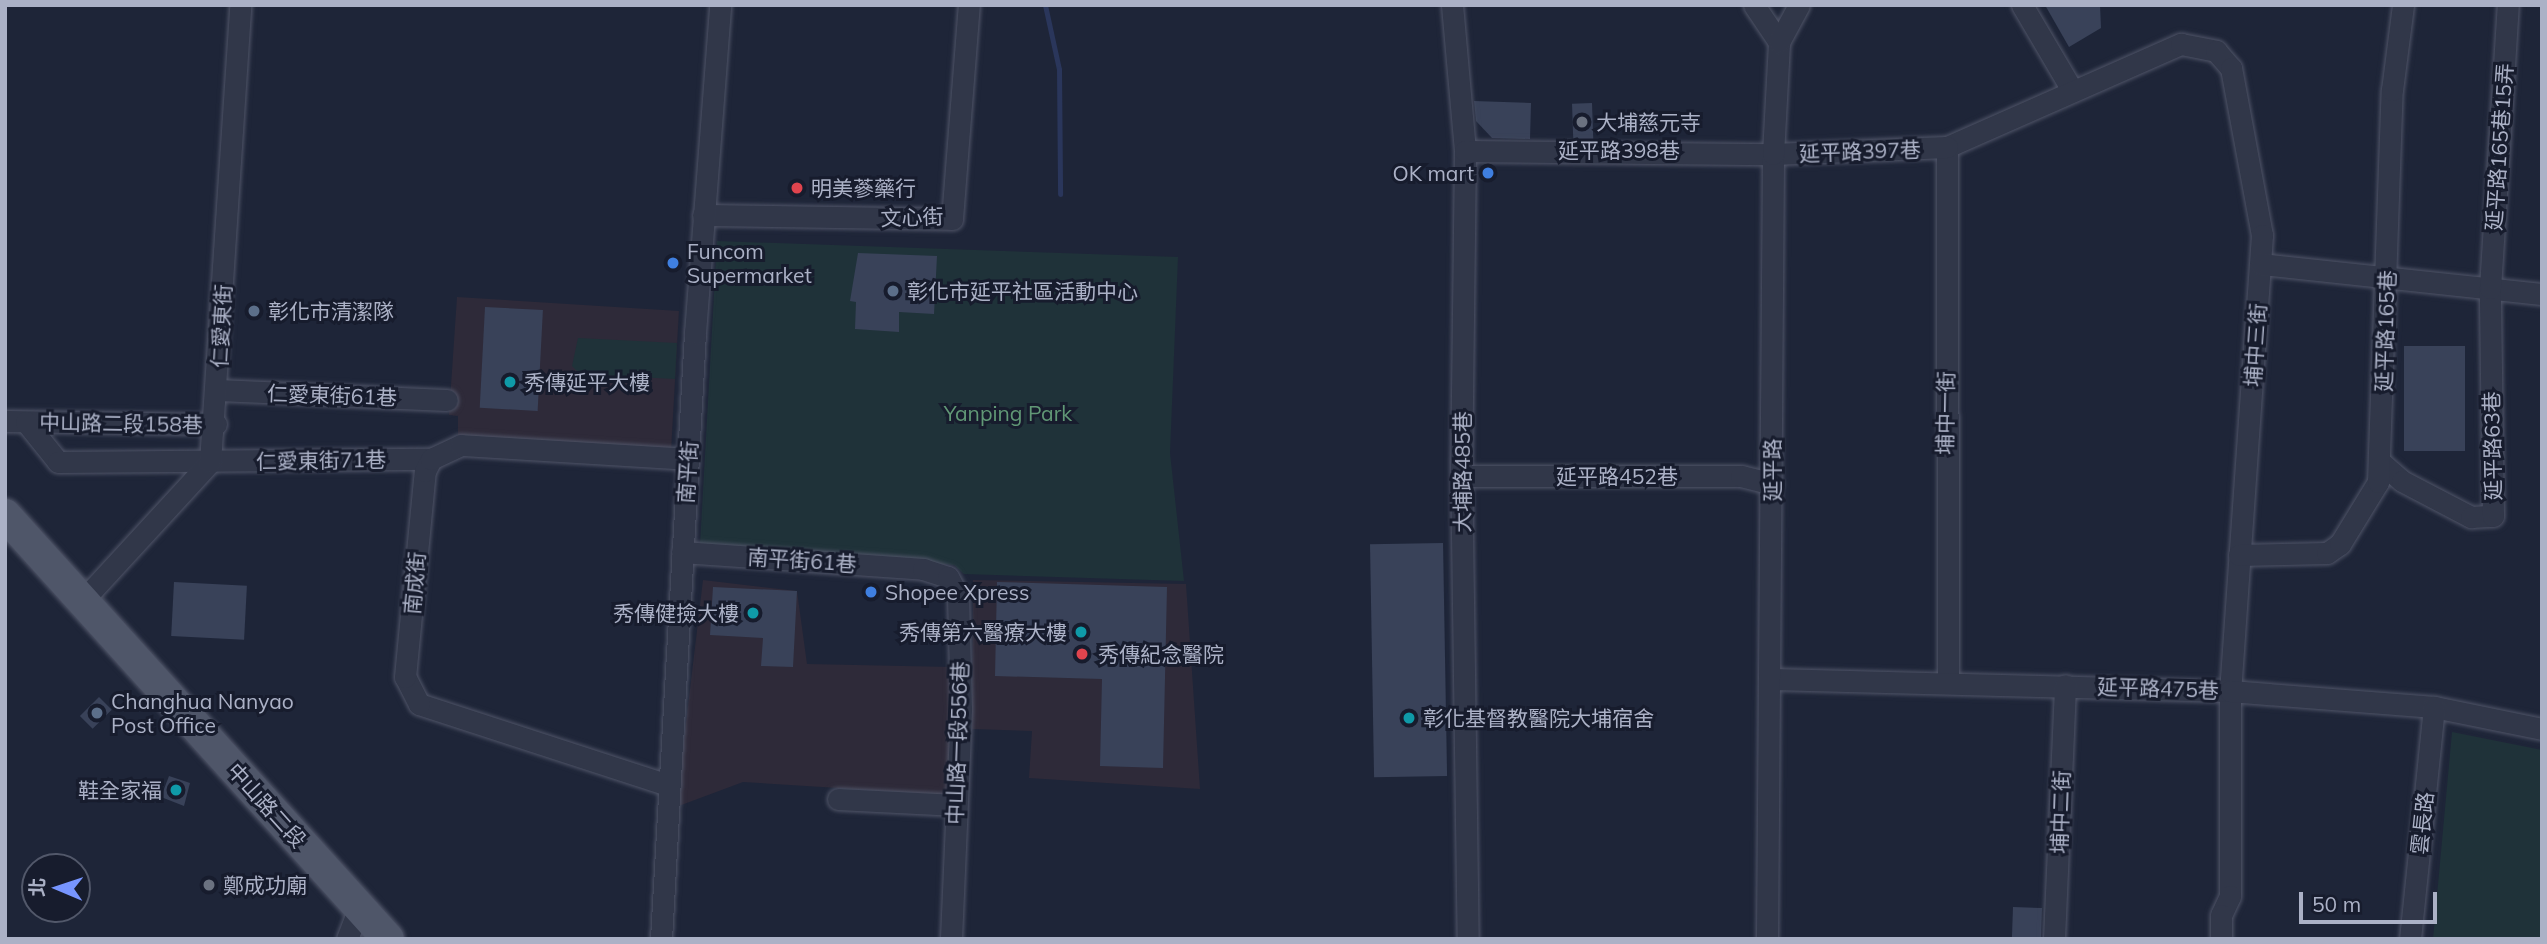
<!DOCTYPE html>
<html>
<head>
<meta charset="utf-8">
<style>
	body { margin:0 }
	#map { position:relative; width:2547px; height:944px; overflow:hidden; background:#1e2538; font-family:Mulish,"Noto Sans TC",sans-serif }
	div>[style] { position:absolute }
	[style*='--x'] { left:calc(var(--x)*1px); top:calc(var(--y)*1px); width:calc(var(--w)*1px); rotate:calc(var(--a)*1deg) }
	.medical>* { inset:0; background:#2e2a39 }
	.green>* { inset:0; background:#1f3239 }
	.stream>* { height:5px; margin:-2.5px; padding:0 2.5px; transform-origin:2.5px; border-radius:2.5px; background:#2a365b }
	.building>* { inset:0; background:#394259; transform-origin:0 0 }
	.roads { filter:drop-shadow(0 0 2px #4f5467) drop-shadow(0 0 2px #4f5467) }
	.minor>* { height:21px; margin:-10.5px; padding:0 10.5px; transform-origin:10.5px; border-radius:10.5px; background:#313749 }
	.primary>* { height:32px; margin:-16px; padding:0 16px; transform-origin:16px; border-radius:16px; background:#4f5669 }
	.dots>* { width:19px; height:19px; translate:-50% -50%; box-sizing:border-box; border:4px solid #171c2d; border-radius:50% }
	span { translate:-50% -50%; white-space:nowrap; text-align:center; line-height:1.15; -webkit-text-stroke:6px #171c2d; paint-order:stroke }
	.poi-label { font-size:21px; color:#abb1c6 }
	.left { translate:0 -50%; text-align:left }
	.right { translate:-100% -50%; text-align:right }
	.street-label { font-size:21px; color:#abb1c6 }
	.park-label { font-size:21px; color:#619876 }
	.frame { position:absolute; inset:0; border:7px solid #abb1c6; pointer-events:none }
	.north { position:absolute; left:21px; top:853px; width:70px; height:70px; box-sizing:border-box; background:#171c2d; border:2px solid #52586a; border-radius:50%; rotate:272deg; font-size:19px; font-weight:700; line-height:28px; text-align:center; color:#abb1c6 }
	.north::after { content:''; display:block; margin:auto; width:24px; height:32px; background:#7795ff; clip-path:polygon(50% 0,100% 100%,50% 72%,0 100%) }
	.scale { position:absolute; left:2299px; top:892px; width:138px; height:32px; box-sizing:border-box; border:4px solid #abb1c6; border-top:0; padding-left:9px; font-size:21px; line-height:24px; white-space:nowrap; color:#abb1c6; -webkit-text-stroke:5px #171c2d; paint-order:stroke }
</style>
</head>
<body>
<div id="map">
	<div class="medical">
		<i style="clip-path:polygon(457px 297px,679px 311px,671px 452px,458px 438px,458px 416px,449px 415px)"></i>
		<i style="clip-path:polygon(703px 580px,797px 591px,807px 664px,952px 667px,950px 795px,743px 782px,676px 807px)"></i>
		<i style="clip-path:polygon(973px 580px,1186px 584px,1200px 789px,1029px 778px,1032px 731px,972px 729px)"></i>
	</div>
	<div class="green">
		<i style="clip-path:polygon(717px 241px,1178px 257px,1170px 453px,1184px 581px,964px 574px,954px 565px,700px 545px)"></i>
		<i style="clip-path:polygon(578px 338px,677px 343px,675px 379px,580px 374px,572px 366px)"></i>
		<i style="clip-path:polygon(2452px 732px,2542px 750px,2542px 939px,2433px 939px)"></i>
	</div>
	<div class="stream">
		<i style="--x:1045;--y:5;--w:66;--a:77.7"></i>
		<i style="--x:1059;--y:69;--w:125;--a:89.5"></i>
	</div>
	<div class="building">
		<i style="clip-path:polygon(2045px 5px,2100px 5px,2101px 28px,2069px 47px)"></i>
		<i style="clip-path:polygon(1474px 101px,1531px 103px,1530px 139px,1492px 138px,1476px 121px)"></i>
		<i style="left:1592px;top:103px;width:36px;height:20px;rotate:88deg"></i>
		<i style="clip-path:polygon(858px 253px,937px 256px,934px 314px,899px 312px,899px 332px,855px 329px,856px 302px,850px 301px)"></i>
		<i style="left:485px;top:307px;width:58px;height:101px;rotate:3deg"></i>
		<i style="left:2404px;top:346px;width:61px;height:105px"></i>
		<i style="left:1443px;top:543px;width:233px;height:73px;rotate:89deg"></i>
		<i style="left:174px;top:582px;width:73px;height:54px;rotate:3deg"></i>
		<i style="clip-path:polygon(997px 582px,1167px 587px,1163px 768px,1100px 766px,1102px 679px,995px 676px)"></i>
		<i style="clip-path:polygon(713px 587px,797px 591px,793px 667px,761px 666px,763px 638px,710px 635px)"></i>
		<i style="left:99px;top:697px;width:18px;height:27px;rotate:45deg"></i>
		<i style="clip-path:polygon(169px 776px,190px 783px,184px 806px,161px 797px)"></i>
		<i style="left:2013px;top:907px;width:29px;height:32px;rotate:2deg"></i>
	</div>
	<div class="roads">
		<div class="minor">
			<i style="--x:1452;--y:5;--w:147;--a:84.9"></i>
			<i style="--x:1465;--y:151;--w:309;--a:90.7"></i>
			<i style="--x:1461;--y:460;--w:479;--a:89.2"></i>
			<i style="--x:1754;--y:5;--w:45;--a:56"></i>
			<i style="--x:2022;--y:5;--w:99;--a:59.5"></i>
			<i style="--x:1947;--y:147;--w:256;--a:-23.8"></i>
			<i style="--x:2181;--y:44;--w:36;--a:11"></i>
			<i style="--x:2216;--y:51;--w:23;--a:49"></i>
			<i style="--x:2231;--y:68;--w:170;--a:79.5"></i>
			<i style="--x:2262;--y:235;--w:457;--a:94"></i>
			<i style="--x:2230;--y:691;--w:205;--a:90"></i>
			<i style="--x:2230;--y:896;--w:21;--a:115"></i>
			<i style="--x:2221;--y:915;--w:24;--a:90"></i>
			<i style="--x:1947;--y:147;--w:532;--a:89.89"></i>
			<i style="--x:1465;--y:151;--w:308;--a:0.6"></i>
			<i style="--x:1773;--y:154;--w:174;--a:-2.3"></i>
			<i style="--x:703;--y:215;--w:249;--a:0.9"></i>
			<i style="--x:952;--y:219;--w:215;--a:-85.5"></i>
			<i style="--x:2261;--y:264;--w:283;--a:6.1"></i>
			<i style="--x:217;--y:390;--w:230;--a:2.5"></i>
			<i style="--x:5;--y:421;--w:211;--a:0.8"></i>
			<i style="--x:26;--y:422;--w:51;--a:51.3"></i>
			<i style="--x:58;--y:462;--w:373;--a:-0.5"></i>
			<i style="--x:2379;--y:461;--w:30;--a:41"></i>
			<i style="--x:2402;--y:481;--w:78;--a:27.6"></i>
			<i style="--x:2471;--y:517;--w:22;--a:-3"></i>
			<i style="--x:2493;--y:516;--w:228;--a:-90.8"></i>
			<i style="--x:2490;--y:288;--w:284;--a:-86.4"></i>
			<i style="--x:1462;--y:476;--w:279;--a:0"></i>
			<i style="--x:1741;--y:476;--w:32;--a:14"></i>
			<i style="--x:682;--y:552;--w:242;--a:4"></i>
			<i style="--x:923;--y:569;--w:26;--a:18"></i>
			<i style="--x:948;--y:577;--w:21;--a:62"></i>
			<i style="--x:958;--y:596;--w:113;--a:88.5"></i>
			<i style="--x:961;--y:709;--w:230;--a:92.5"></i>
			<i style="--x:2239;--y:555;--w:88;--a:-1.3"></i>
			<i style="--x:2327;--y:553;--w:16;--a:-35"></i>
			<i style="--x:2340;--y:544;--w:73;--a:-58.5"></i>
			<i style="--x:2378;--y:482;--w:392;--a:-88"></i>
			<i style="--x:2392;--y:90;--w:86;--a:-82.6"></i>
			<i style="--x:85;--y:598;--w:185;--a:-47.4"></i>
			<i style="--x:210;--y:462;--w:458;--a:-86.2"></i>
			<i style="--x:1772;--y:679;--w:458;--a:1.5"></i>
			<i style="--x:2230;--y:691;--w:205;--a:4.5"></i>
			<i style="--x:2434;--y:707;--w:110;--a:11.5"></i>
			<i style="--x:668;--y:785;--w:262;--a:-162"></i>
			<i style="--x:419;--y:704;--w:30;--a:-117"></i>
			<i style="--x:405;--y:677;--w:207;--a:-84.5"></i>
			<i style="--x:425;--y:471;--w:13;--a:-63"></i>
			<i style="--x:431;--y:459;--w:33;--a:-25"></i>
			<i style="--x:461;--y:445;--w:227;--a:3.5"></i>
			<i style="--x:838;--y:799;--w:118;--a:2.9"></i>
			<i style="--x:347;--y:939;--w:34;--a:-69"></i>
			<i style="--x:661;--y:939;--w:607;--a:-86.79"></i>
			<i style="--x:695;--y:333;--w:329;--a:-85.6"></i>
			<i style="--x:1767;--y:939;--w:785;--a:-89.56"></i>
			<i style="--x:1773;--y:154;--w:112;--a:-86.9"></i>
			<i style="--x:1779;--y:42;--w:42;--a:-61.6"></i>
			<i style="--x:2054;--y:939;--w:254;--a:-87.5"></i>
			<i style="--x:2410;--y:939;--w:233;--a:-84.1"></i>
		</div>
		<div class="primary">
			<i style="--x:5;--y:515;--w:571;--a:47.91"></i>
		</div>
	</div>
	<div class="dots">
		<i style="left:1582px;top:122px;background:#6b7280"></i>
		<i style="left:1488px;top:173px;background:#3f7fe0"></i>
		<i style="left:797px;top:188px;background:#e0444e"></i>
		<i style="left:673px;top:263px;background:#3f7fe0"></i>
		<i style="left:893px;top:291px;background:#5c6f8a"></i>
		<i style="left:254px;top:311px;background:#5c6f8a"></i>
		<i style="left:510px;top:382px;background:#0f9aa8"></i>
		<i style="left:871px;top:592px;background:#3f7fe0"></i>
		<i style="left:753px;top:613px;background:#0f9aa8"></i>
		<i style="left:1081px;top:632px;background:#0f9aa8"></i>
		<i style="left:1082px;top:654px;background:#e0444e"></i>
		<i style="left:97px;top:713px;background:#5c6f8a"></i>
		<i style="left:1409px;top:718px;background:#0f9aa8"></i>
		<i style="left:176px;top:790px;background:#0f9aa8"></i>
		<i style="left:209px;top:885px;background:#6b7280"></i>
	</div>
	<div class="poi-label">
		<span class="left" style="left:1596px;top:122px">大埔慈元寺</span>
		<span class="right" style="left:1474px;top:173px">OK mart</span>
		<span class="left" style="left:811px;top:188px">明美蔘藥行</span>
		<span class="left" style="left:687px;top:263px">Funcom<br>Supermarket</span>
		<span class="left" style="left:907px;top:291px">彰化市延平社區活動中心</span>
		<span class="left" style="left:268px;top:311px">彰化市清潔隊</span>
		<span class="left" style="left:524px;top:382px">秀傳延平大樓</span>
		<span class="left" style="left:885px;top:592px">Shopee Xpress</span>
		<span class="right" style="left:739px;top:613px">秀傳健撿大樓</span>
		<span class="right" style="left:1067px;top:632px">秀傳第六醫療大樓</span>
		<span class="left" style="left:1098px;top:654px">秀傳紀念醫院</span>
		<span class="left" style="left:111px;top:713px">Changhua Nanyao<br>Post Office</span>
		<span class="left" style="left:1423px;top:718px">彰化基督教醫院大埔宿舍</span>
		<span class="right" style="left:162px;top:790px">鞋全家福</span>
		<span class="left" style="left:223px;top:885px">鄭成功廟</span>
	</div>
	<div class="street-label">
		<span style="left:2499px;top:147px;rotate:-86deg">延平路165巷15弄</span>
		<span style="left:1619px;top:150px">延平路398巷</span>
		<span style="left:1860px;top:151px;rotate:-2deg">延平路397巷</span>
		<span style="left:912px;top:217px;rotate:-2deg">文心街</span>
		<span style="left:221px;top:326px;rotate:-87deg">仁愛東街</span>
		<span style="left:2385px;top:331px;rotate:-88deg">延平路165巷</span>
		<span style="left:2255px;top:345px;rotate:-86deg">埔中三街</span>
		<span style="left:332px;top:395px;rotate:2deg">仁愛東街61巷</span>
		<span style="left:1945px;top:413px;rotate:-89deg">埔中一街</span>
		<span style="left:121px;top:423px;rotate:1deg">中山路二段158巷</span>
		<span style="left:2492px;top:446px;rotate:-91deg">延平路63巷</span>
		<span style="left:321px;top:460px;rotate:-1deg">仁愛東街71巷</span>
		<span style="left:1772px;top:470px;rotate:-90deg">延平路</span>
		<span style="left:687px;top:472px;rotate:-86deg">南平街</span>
		<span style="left:1462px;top:472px;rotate:-90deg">大埔路485巷</span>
		<span style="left:1617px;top:476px">延平路452巷</span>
		<span style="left:802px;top:560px;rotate:4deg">南平街61巷</span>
		<span style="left:414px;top:583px;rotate:-85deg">南成街</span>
		<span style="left:2158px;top:688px;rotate:2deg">延平路475巷</span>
		<span style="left:957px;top:743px;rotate:-88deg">中山路一段556巷</span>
		<span style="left:267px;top:805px;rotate:48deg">中山路二段</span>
		<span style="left:2060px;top:812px;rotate:-88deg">埔中二街</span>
		<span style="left:2422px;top:823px;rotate:-84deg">雲長路</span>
	</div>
	<div class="park-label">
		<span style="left:1008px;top:413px">Yanping Park</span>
	</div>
	<div class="frame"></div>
	<div class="north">北</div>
	<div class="scale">50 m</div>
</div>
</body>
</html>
